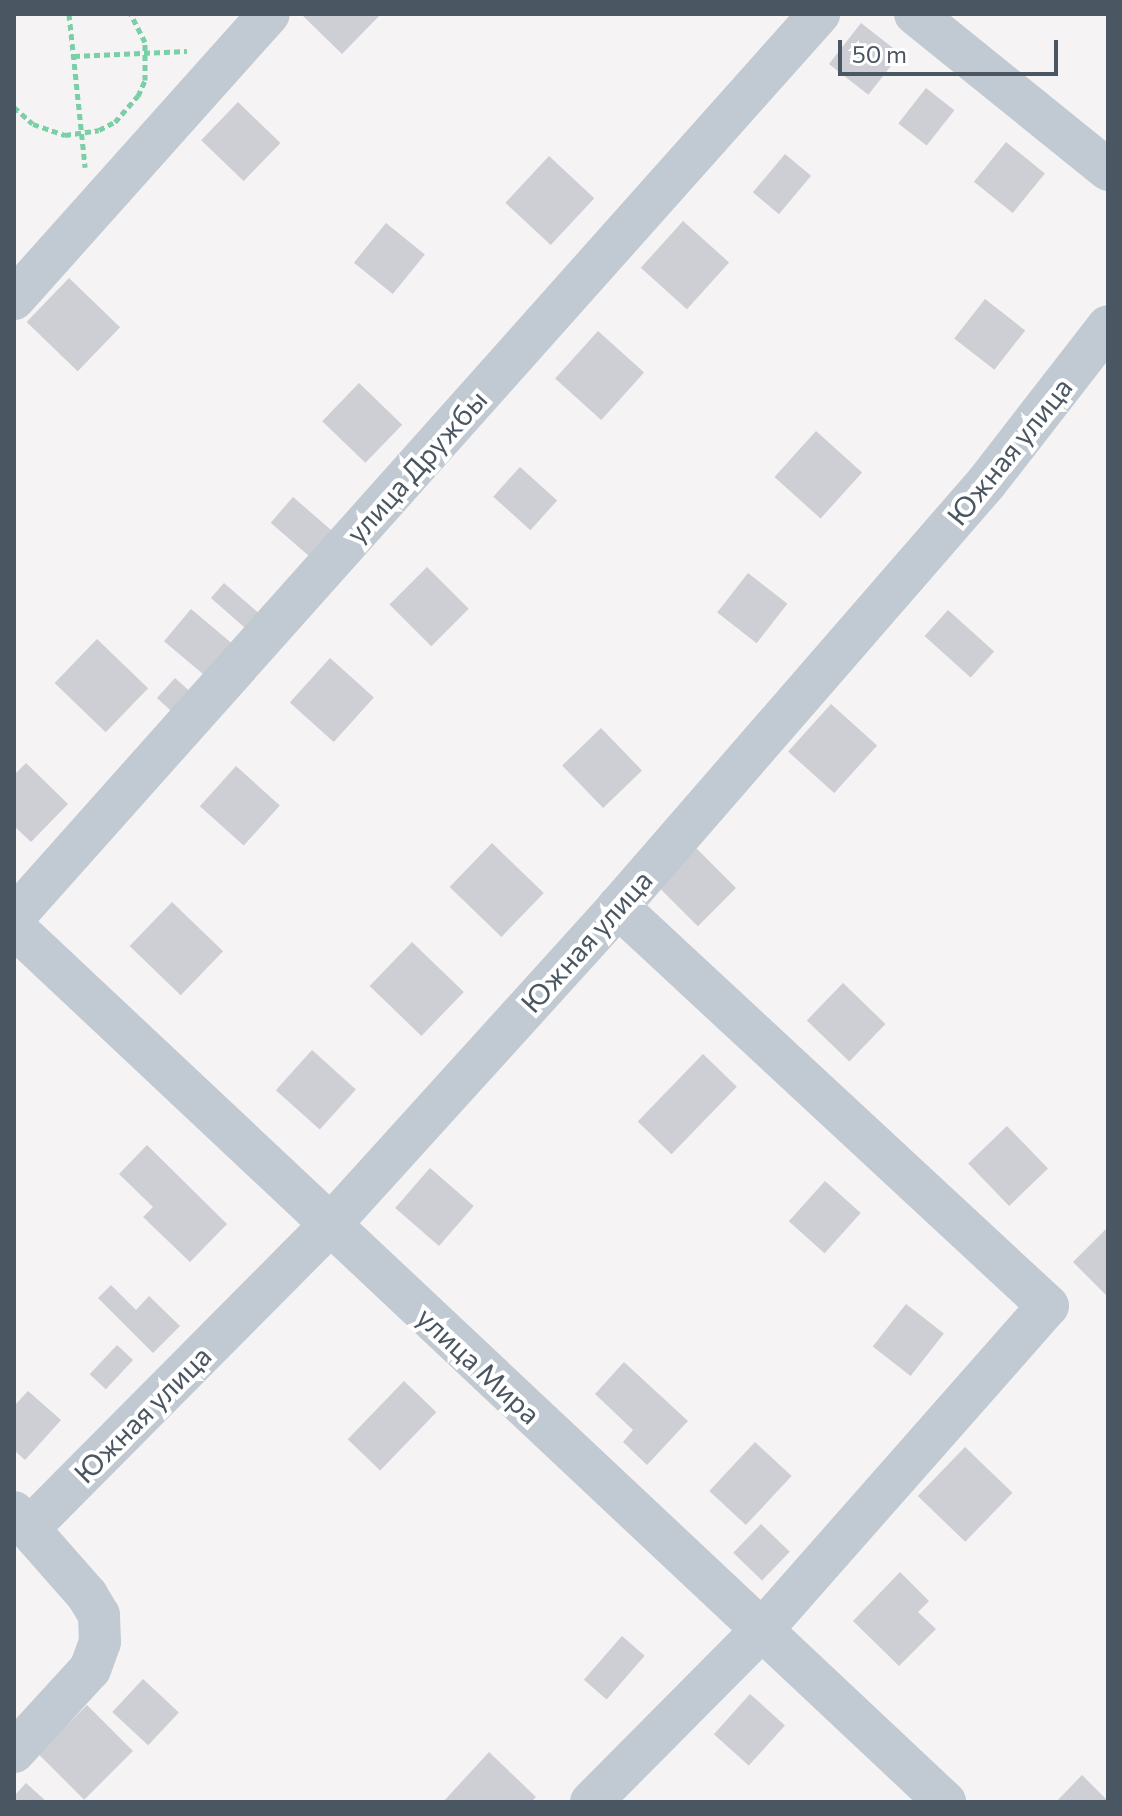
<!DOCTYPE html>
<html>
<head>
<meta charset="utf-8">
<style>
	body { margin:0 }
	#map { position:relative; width:1122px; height:1816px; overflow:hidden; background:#f5f3f3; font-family:Commissioner,sans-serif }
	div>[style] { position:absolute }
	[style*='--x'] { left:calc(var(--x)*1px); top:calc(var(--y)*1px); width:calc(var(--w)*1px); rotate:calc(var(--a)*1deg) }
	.building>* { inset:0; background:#cdcfd5; transform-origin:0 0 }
	.path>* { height:5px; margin-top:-2.5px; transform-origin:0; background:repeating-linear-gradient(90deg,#7ad0a6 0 6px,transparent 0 10px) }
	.minor>* { height:42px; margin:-21px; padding:0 21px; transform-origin:21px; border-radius:21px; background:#c1cad2 }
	span { translate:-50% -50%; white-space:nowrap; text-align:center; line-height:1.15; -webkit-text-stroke:8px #fff; paint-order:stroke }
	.street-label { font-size:28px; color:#4a5661 }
	.frame { position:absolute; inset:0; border:16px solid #4a5661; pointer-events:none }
	.scale { position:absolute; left:838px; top:40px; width:220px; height:36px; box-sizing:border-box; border:4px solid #4a5661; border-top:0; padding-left:10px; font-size:24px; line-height:28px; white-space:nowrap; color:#4a5661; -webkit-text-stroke:6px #fff; paint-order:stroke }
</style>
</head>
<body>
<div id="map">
	<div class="building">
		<i style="clip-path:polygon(301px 14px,376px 14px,379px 16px,342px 54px)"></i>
		<i style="left:861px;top:23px;width:50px;height:52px;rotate:38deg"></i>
		<i style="left:926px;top:88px;width:36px;height:45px;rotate:38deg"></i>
		<i style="left:238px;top:102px;width:59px;height:53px;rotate:44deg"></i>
		<i style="left:1006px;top:142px;width:50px;height:51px;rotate:39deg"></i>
		<i style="left:785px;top:154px;width:34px;height:50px;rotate:40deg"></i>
		<i style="left:549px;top:156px;width:62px;height:64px;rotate:43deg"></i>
		<i style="left:683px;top:221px;width:62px;height:63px;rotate:42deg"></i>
		<i style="left:386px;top:223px;width:50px;height:51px;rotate:39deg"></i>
		<i style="left:69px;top:278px;width:71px;height:61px;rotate:44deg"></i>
		<i style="left:985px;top:299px;width:51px;height:50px;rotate:38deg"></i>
		<i style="left:598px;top:331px;width:62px;height:64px;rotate:42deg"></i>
		<i style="left:359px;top:383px;width:60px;height:53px;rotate:44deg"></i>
		<i style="left:816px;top:431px;width:62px;height:62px;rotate:42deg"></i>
		<i style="left:520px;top:467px;width:50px;height:40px;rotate:42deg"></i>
		<i style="left:293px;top:497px;width:53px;height:34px;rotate:41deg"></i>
		<i style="left:427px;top:567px;width:59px;height:53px;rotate:45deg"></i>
		<i style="left:748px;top:573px;width:50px;height:50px;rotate:38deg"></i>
		<i style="left:224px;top:583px;width:50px;height:20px;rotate:41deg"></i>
		<i style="left:191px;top:609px;width:54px;height:42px;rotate:40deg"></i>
		<i style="left:948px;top:610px;width:62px;height:35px;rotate:42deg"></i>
		<i style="left:97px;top:639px;width:71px;height:61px;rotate:44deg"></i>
		<i style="left:330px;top:658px;width:59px;height:60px;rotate:42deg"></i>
		<i style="left:175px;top:678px;width:27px;height:27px;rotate:42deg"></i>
		<i style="left:831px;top:704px;width:62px;height:64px;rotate:42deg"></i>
		<i style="left:601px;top:728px;width:59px;height:54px;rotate:46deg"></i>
		<i style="clip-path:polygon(26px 763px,68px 804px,31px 842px,14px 826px,14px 775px)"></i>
		<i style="left:236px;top:766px;width:59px;height:54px;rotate:42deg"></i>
		<i style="left:492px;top:843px;width:72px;height:61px;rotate:44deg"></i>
		<i style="left:695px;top:847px;width:58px;height:54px;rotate:45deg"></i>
		<i style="left:172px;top:902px;width:71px;height:61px;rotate:44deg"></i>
		<i style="left:412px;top:942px;width:72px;height:61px;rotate:44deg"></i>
		<i style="left:843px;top:983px;width:59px;height:52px;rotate:44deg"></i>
		<i style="left:312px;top:1050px;width:59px;height:54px;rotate:42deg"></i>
		<i style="left:703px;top:1054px;width:47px;height:94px;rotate:44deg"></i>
		<i style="left:1007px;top:1126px;width:59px;height:54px;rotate:46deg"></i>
		<i style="clip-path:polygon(147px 1145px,227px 1224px,190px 1262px,143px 1217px,153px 1207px,119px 1174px)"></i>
		<i style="left:430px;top:1168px;width:58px;height:53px;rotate:41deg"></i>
		<i style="left:825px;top:1181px;width:48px;height:54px;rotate:42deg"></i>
		<i style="clip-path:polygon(1108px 1227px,1108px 1297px,1073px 1262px)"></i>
		<i style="clip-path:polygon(111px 1285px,136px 1310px,149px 1296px,180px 1326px,153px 1353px,98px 1298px)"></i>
		<i style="left:906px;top:1304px;width:48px;height:54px;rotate:38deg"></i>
		<i style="left:117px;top:1345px;width:22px;height:40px;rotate:43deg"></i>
		<i style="clip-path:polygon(624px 1362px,688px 1421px,647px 1465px,623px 1442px,633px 1430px,595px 1394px)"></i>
		<i style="left:404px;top:1381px;width:45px;height:81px;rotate:44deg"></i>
		<i style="clip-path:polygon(28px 1391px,61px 1420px,25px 1460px,14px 1450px,14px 1406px)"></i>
		<i style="left:755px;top:1442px;width:50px;height:67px;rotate:43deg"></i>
		<i style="left:965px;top:1447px;width:66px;height:68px;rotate:44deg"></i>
		<i style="left:761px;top:1524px;width:40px;height:40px;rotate:44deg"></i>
		<i style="clip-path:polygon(900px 1572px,929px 1601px,918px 1612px,936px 1629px,899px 1666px,853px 1621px)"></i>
		<i style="left:622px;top:1636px;width:30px;height:58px;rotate:41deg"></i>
		<i style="left:143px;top:1679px;width:49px;height:45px;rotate:43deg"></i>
		<i style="left:750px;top:1694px;width:47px;height:54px;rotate:42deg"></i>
		<i style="left:87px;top:1705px;width:65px;height:69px;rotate:45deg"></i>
		<i style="clip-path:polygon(489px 1752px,536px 1797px,531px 1802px,443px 1802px)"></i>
		<i style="clip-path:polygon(1082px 1775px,1108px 1801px,1108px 1802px,1056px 1802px)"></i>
		<i style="clip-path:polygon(26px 1783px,47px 1802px,14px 1802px,14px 1796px)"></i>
	</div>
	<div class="path">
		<i style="--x:69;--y:14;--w:154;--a:84"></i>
		<i style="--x:74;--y:56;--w:113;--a:-2.5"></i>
		<i style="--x:14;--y:107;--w:25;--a:42"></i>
		<i style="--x:33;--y:124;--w:34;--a:19"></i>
		<i style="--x:65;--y:135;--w:34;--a:-8"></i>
		<i style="--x:99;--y:130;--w:18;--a:-27"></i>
		<i style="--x:115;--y:122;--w:35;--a:-49"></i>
		<i style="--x:138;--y:96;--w:17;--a:-66"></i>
		<i style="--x:145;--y:80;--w:38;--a:-90"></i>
		<i style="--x:145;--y:42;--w:31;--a:-117"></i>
	</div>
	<div class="minor">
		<i style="--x:915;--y:14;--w:248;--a:38.9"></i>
		<i style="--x:14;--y:299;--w:382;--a:-48.2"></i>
		<i style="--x:14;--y:917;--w:1210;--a:-48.28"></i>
		<i style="--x:14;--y:927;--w:1278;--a:43.22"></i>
		<i style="--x:14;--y:1512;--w:111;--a:48.7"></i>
		<i style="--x:87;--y:1595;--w:23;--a:59"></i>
		<i style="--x:99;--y:1615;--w:27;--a:88"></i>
		<i style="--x:100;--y:1642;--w:29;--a:110"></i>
		<i style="--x:90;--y:1669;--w:113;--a:132.5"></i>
		<i style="--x:31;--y:1526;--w:424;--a:-45.2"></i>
		<i style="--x:330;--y:1225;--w:429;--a:-47.8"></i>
		<i style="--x:618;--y:907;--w:563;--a:-49.03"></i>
		<i style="--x:987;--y:482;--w:197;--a:-52.2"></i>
		<i style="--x:591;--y:1802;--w:243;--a:-45.2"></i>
		<i style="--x:762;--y:1630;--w:432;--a:-48.6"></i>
		<i style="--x:1048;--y:1306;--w:587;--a:-137.14"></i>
	</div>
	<div class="street-label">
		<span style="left:1009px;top:451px;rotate:-51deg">Южная улица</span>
		<span style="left:416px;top:466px;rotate:-48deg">улица Дружбы</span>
		<span style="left:586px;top:941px;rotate:-48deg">Южная улица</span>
		<span style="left:479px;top:1365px;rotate:43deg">улица Мира</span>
		<span style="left:142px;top:1414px;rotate:-45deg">Южная улица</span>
	</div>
	<div class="frame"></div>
	<div class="scale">50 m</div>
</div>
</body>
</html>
